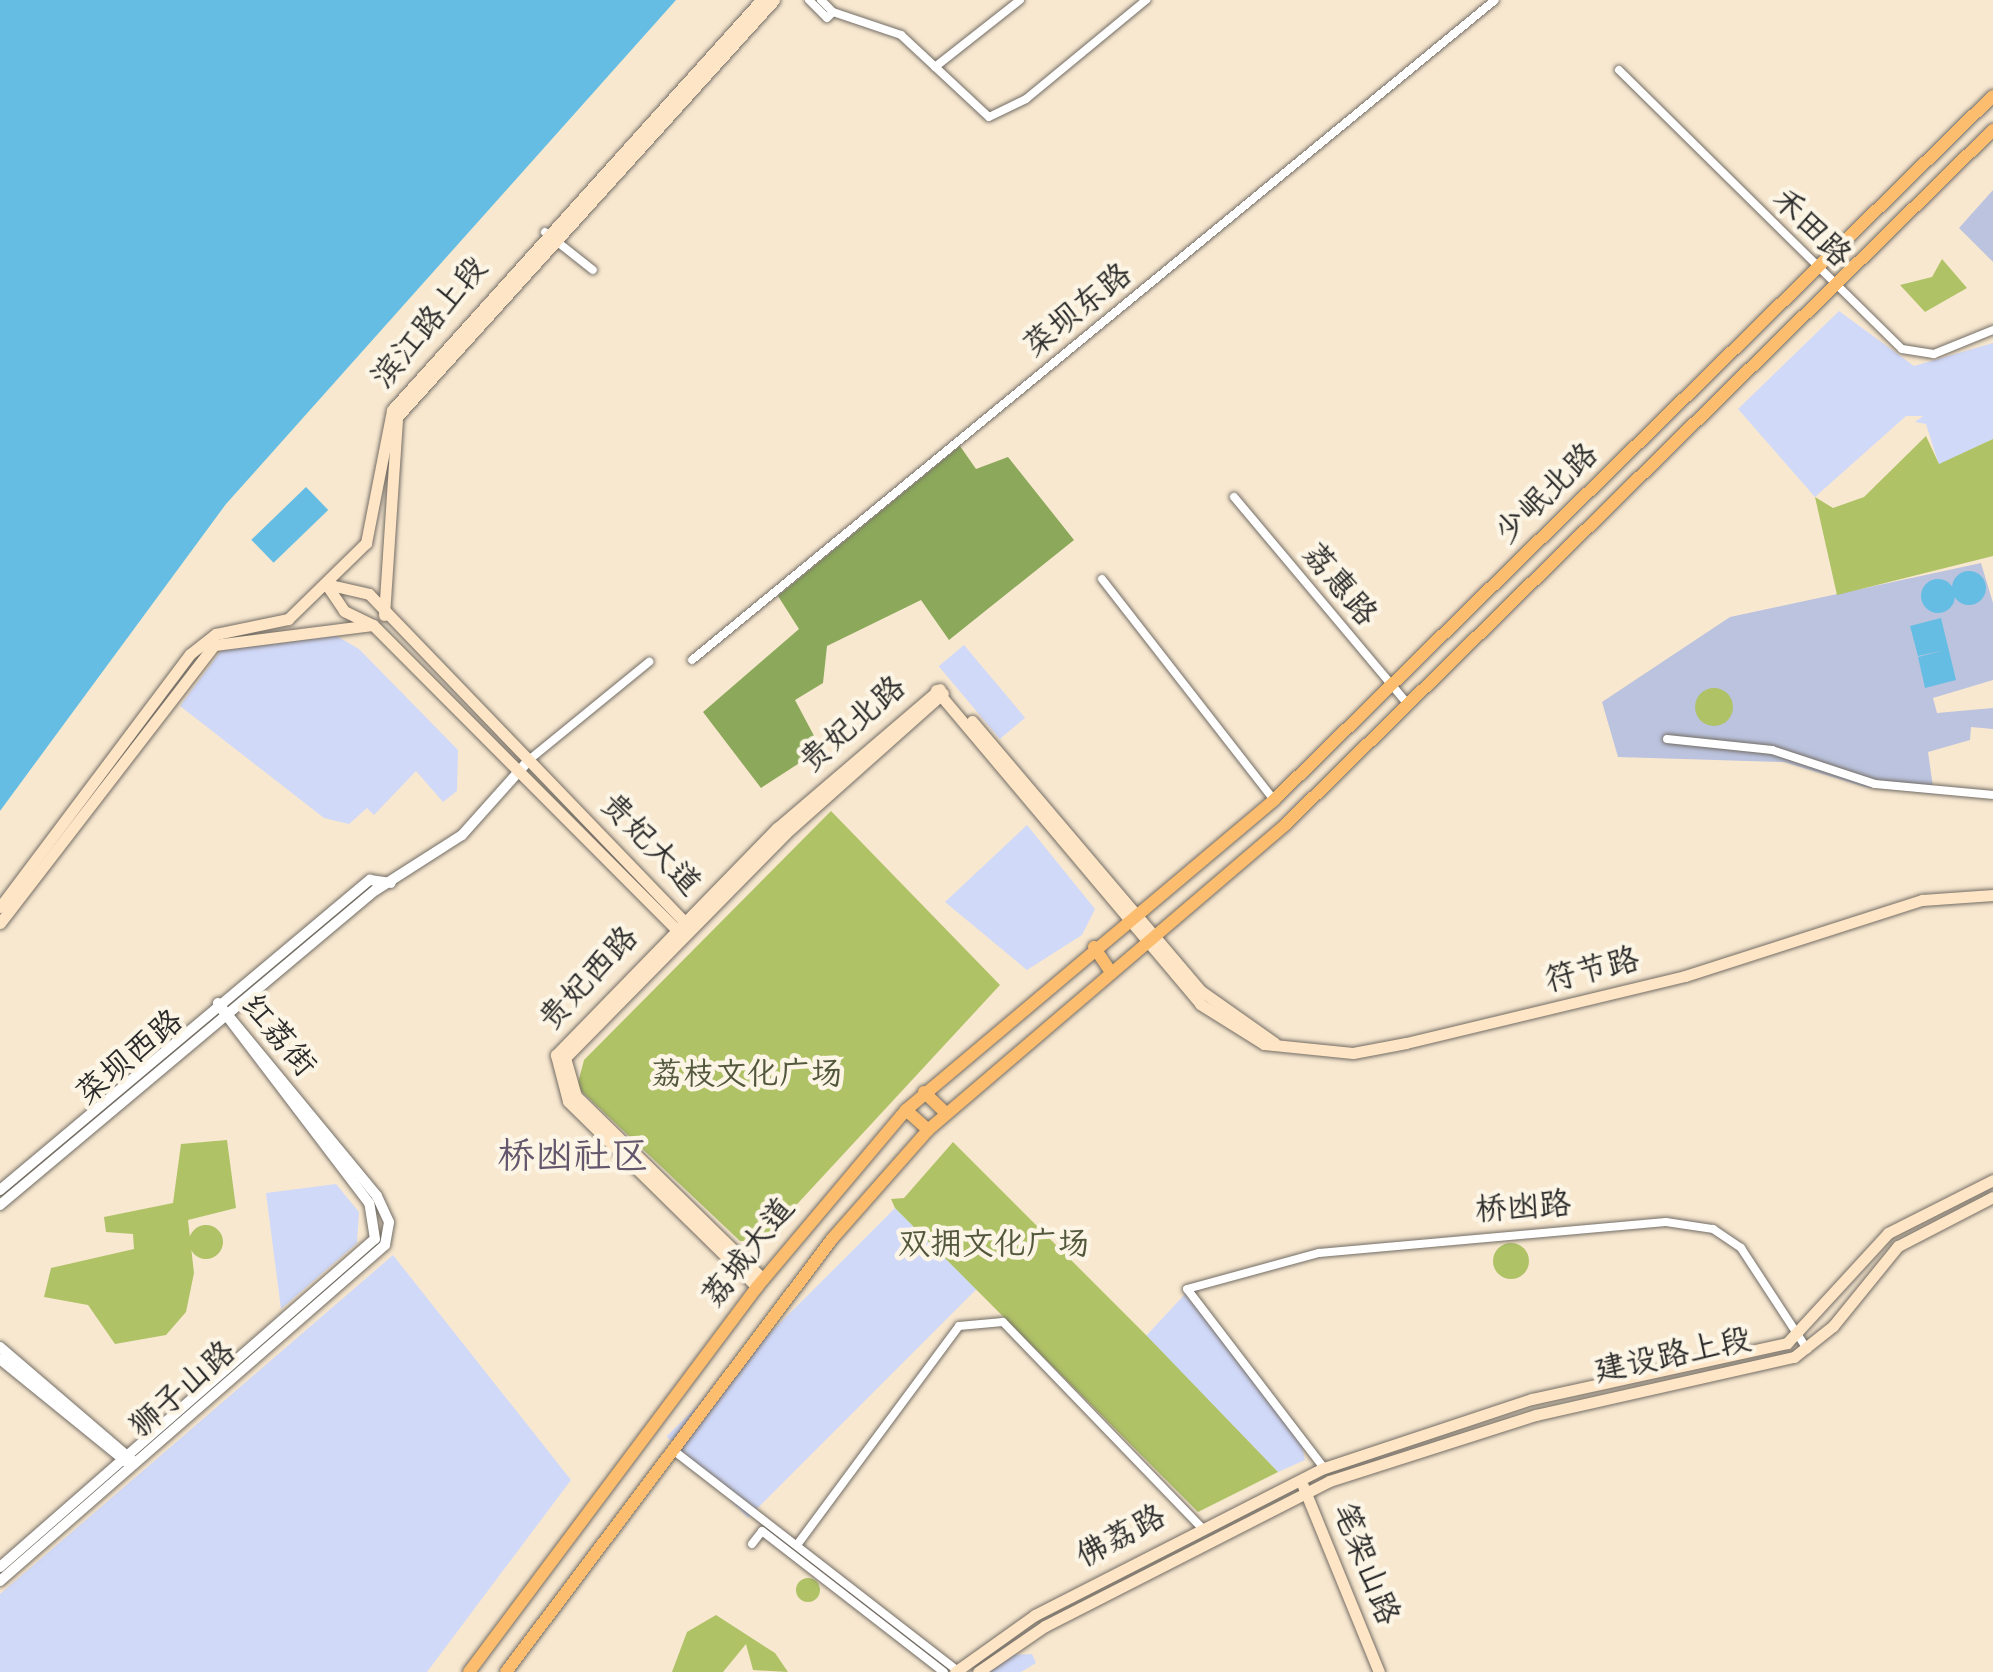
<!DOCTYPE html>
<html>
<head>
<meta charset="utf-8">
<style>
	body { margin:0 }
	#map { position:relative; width:1993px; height:1672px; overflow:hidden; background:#f8e8d0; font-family:"Balsamiq Sans","LXGW WenKai TC",sans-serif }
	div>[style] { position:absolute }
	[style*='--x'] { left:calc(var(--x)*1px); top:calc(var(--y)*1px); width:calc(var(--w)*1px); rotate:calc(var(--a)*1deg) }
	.built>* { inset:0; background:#d1d9f9; transform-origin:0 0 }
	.industrial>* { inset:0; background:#bbc3de }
	.green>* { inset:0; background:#afc266 }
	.round { border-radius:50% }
	.forest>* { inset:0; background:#8ba85b }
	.water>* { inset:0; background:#66bde3; transform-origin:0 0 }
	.roads { filter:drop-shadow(0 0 2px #736d65) drop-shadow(0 0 2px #736d65) }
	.minor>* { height:8px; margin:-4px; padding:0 4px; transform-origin:4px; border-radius:4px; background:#fff }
	.tertiary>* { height:10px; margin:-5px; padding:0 5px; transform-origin:5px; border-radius:5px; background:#fff }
	.secondary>* { height:11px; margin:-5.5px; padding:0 5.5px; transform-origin:5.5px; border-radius:5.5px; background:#fee5c5 }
	.primary>* { height:12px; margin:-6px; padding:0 6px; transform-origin:6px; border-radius:6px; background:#fcbd6f }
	span { translate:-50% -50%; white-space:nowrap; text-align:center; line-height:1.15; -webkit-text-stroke:9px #fcf5e5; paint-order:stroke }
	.street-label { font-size:32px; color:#2b2b2b }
	.park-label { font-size:32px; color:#53583d }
	.quarter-label { font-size:38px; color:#63576d }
</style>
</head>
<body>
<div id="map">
	<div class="built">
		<i style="clip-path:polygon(1839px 311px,1914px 366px,1993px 343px,1993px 439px,1939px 465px,1926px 424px,1915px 422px,1923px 416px,1906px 416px,1815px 497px,1738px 409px)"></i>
		<i style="clip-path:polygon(328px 631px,359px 649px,458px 750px,457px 791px,443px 802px,416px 771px,374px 815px,367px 808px,349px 824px,324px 818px,180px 706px,229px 640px)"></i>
		<i style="left:964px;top:645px;width:95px;height:33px;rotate:50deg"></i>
		<i style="clip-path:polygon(1027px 825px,1095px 909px,1082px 935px,1027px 970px,945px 902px)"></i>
		<i style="clip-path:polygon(336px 1184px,359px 1212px,357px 1243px,281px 1309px,266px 1193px)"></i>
		<i style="left:895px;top:1208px;width:115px;height:323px;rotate:45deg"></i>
		<i style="clip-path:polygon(393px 1255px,571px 1480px,427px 1672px,0 1672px,0 1594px)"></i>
		<i style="clip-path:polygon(1185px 1294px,1300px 1436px,1305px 1460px,1278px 1472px,1146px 1336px)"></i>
		<i style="clip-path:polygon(1032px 1654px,1036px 1663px,1021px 1672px,986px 1672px,1008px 1655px)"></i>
	</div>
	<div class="industrial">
		<i style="clip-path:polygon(1993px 190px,1993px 262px,1959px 228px)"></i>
		<i style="clip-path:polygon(1981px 563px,1993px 603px,1993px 680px,1933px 698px,1937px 713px,1993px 708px,1993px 729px,1971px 727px,1970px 740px,1928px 752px,1934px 794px,1865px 787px,1784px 762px,1618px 757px,1602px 702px,1730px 617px)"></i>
	</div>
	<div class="green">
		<i style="clip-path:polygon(1942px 259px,1967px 288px,1925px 312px,1900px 285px,1932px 277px)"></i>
		<i style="clip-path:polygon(1926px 436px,1939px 464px,1993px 439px,1993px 556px,1837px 595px,1815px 497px,1833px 508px,1864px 497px)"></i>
		<i class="round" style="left:1695px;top:688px;width:38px;height:38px"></i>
		<i style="clip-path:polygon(831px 811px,1000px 985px,763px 1241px,740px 1241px,577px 1087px,584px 1060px)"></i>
		<i style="clip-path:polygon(227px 1140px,236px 1208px,188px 1220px,194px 1273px,186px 1312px,166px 1335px,115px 1344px,88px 1305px,44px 1297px,51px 1268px,134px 1249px,133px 1234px,106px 1232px,104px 1217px,173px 1203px,181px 1144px)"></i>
		<i style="clip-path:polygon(953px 1142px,1146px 1335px,1278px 1472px,1198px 1512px,895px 1208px,891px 1199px,904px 1198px)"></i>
		<i class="round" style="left:189px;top:1225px;width:34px;height:34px"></i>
		<i class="round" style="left:1493px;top:1243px;width:36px;height:36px"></i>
		<i class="round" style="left:796px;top:1578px;width:24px;height:24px"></i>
		<i style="clip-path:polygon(716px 1615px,775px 1653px,788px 1672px,753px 1670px,746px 1644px,723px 1672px,672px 1672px,687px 1632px)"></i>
	</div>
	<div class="forest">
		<i style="clip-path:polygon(960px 446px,976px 469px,1008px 457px,1074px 540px,949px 640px,921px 600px,827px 646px,823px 683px,795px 700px,821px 749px,761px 788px,703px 712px,799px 629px,778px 596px)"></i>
	</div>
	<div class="water">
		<i style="clip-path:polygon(0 0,676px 0,226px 504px,0 811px)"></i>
		<i style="left:306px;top:487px;width:32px;height:76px;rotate:46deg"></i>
		<i class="round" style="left:1952px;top:571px;width:34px;height:34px"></i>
		<i class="round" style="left:1921px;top:579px;width:34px;height:34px"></i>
		<i style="clip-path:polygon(1941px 618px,1956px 680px,1925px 688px,1918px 657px,1945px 650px,1918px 656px,1910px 626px)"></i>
	</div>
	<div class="roads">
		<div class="minor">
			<i style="--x:809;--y:0;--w:25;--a:45"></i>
			<i style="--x:827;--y:18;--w:8;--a:-45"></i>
			<i style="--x:833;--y:12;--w:72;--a:18.7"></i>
			<i style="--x:901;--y:35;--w:120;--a:43"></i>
			<i style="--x:989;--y:117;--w:41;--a:-25.9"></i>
			<i style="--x:1026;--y:99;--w:156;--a:-39.5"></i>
			<i style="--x:821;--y:0;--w:17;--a:45"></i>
			<i style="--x:935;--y:67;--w:108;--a:-38.2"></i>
			<i style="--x:1619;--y:70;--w:397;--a:44.6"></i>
			<i style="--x:1902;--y:349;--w:32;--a:9"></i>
			<i style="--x:1934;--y:354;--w:64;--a:-22.1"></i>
			<i style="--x:545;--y:232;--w:61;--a:38.4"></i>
			<i style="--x:1234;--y:497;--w:270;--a:50"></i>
			<i style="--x:1102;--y:579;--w:280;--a:52.1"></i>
			<i style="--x:692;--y:660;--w:1039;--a:-39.42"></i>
			<i style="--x:1667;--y:739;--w:106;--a:6"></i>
			<i style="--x:1772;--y:750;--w:108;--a:18.3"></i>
			<i style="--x:1875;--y:784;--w:119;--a:5.3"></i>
			<i style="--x:530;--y:759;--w:154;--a:-39.2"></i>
			<i style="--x:673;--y:1450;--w:362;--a:37.8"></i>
			<i style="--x:1324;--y:1468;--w:225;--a:-127.4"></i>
			<i style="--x:1187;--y:1289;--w:137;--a:-15.3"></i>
			<i style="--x:1319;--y:1253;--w:348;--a:-5.1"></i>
			<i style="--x:1666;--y:1222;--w:48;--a:8.5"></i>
			<i style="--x:1713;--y:1229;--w:34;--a:34"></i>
			<i style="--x:1741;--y:1248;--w:121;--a:56.8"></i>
			<i style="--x:752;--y:1544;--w:16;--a:-52"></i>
			<i style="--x:762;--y:1531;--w:230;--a:37.8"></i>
			<i style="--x:797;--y:1545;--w:272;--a:-53.5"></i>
			<i style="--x:959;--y:1326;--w:44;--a:-5.2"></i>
			<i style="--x:1003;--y:1322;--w:289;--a:46"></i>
		</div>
		<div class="tertiary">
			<i style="--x:0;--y:1190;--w:483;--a:-40"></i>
			<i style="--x:370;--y:880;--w:21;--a:8"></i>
			<i style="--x:0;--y:1205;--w:491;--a:-40"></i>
			<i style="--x:376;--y:890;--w:102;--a:-32.6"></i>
			<i style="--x:462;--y:835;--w:102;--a:-48.2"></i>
			<i style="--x:0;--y:1347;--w:174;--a:40.6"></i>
			<i style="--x:0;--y:1359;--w:165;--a:39.1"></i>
			<i style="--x:0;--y:1567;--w:498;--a:-41.2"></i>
			<i style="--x:375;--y:1239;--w:36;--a:-99"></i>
			<i style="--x:369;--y:1203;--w:250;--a:-127.2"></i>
			<i style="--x:0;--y:1581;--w:511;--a:-41.11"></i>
			<i style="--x:385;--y:1245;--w:23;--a:-80"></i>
			<i style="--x:389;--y:1222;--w:29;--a:-115"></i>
			<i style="--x:377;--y:1196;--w:250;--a:-129.5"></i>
		</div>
		<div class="secondary">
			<i style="--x:326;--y:584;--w:44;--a:13.1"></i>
			<i style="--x:369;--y:594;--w:455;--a:46.1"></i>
			<i style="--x:326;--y:584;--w:32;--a:56"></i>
			<i style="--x:344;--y:611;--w:32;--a:26"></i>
			<i style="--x:373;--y:625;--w:431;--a:45.1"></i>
			<i style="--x:384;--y:615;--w:198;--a:-86.2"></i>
			<i style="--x:397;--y:417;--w:562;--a:-47.88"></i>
			<i style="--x:936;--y:690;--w:410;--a:49.9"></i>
			<i style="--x:1200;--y:1004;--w:75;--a:32"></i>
			<i style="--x:1264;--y:1044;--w:89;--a:5.8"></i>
			<i style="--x:1353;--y:1053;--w:54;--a:-10.7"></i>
			<i style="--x:1406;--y:1043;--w:287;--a:-13.5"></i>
			<i style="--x:1685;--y:976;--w:249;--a:-17.8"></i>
			<i style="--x:1922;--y:900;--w:71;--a:-4"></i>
			<i style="--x:972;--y:721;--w:354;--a:49.7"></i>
			<i style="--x:1201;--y:991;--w:90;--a:35.1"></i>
			<i style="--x:0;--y:907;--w:316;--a:-53.1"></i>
			<i style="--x:190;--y:654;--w:33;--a:-38"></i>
			<i style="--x:216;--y:634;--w:74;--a:-11.8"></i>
			<i style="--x:288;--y:619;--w:109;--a:-44.3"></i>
			<i style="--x:366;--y:543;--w:136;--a:-78.9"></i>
			<i style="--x:392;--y:410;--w:552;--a:-48.01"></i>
			<i style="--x:0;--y:923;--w:351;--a:-52.4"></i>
			<i style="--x:214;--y:645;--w:160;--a:-7.2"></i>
			<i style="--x:763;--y:1279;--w:262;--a:-135.6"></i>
			<i style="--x:576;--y:1096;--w:40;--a:-106"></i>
			<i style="--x:565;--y:1058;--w:315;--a:-45.5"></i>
			<i style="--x:786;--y:833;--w:210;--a:-41.7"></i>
			<i style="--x:757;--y:1287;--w:265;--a:-135.5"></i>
			<i style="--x:568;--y:1101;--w:48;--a:-104.6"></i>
			<i style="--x:556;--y:1055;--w:317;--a:-45.8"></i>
			<i style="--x:777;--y:828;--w:214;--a:-40.5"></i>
			<i style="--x:1303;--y:1486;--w:201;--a:67.8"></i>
			<i style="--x:955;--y:1672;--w:98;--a:-35.5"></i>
			<i style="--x:1035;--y:1615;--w:324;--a:-27"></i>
			<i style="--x:1324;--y:1468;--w:219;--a:-18.4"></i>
			<i style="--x:1532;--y:1399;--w:261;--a:-12.4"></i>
			<i style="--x:1787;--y:1343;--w:149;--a:-47.4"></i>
			<i style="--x:1888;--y:1233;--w:118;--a:-26.8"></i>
			<i style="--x:978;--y:1672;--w:81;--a:-34.5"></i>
			<i style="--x:1045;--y:1626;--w:319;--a:-27"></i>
			<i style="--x:1329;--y:1481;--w:217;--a:-17.7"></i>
			<i style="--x:1536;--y:1415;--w:264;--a:-12.7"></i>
			<i style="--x:1794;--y:1357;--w:50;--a:-38.5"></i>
			<i style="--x:1833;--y:1326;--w:103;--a:-50.9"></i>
			<i style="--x:1898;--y:1246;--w:107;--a:-27.3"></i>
		</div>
		<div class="primary">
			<i style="--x:1094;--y:947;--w:30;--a:56"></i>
			<i style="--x:924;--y:1092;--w:30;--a:44"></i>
			<i style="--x:906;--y:1110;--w:30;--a:42"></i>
			<i style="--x:469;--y:1672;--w:481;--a:-53.2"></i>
			<i style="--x:757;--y:1287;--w:231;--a:-49.9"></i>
			<i style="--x:906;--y:1110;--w:481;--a:-40.1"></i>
			<i style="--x:1274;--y:800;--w:1006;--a:-44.4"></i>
			<i style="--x:506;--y:1672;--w:542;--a:-53.02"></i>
			<i style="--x:832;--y:1239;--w:145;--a:-48.6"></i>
			<i style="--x:928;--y:1130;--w:471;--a:-40.5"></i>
			<i style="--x:1286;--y:824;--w:991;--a:-44.47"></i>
		</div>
	</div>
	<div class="street-label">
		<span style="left:1811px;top:228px;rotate:45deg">禾田路</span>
		<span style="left:1078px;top:311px;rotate:-39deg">菜坝东路</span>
		<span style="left:430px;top:323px;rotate:-50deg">滨江路上段</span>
		<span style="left:1547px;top:494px;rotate:-44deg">少岷北路</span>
		<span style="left:1339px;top:585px;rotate:50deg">荔惠路</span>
		<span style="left:853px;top:725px;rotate:-41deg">贵妃北路</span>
		<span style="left:650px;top:845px;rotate:46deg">贵妃大道</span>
		<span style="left:1592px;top:971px;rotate:-14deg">符节路</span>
		<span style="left:589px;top:979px;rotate:-47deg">贵妃西路</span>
		<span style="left:278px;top:1036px;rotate:50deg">红荔街</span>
		<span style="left:130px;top:1058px;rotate:-40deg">菜坝西路</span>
		<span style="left:1523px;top:1208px;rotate:-4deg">桥凼路</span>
		<span style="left:749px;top:1253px;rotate:-52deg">荔城大道</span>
		<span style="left:1673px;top:1356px;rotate:-12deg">建设路上段</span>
		<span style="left:183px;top:1390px;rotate:-41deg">狮子山路</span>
		<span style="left:1121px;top:1537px;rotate:-28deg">佛荔路</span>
		<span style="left:1365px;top:1564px;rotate:68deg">笔架山路</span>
	</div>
	<div class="park-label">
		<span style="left:747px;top:1075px">荔枝文化广场</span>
		<span style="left:994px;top:1245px">双拥文化广场</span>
	</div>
	<div class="quarter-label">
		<span style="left:573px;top:1157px">桥凼社区</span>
	</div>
</div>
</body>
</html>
